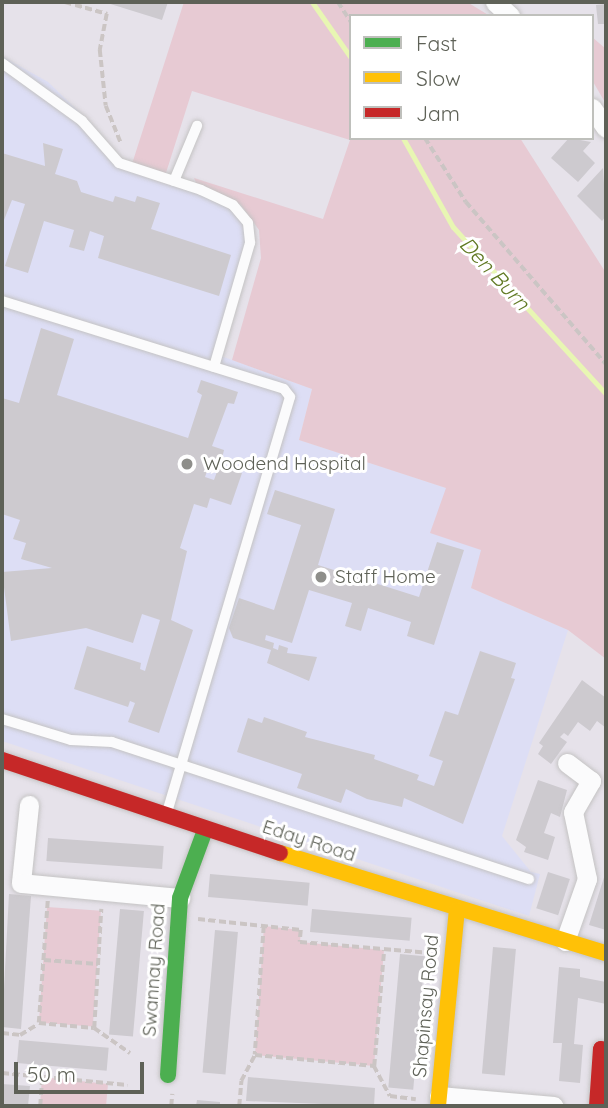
<!DOCTYPE html>
<html>
<head>
<meta charset="utf-8">
<style>
	body { margin:0 }
	#map { position:relative; width:608px; height:1108px; overflow:hidden; background:#e6e2ea; font-family:Quicksand,sans-serif }
	div>[style] { position:absolute }
	[style*='--x'] { left:calc(var(--x)*1px); top:calc(var(--y)*1px); width:calc(var(--w)*1px); rotate:calc(var(--a)*1deg) }
	.medical>* { inset:0; background:#dddef5 }
	.green>* { inset:0; background:#e7cad3; transform-origin:0 0 }
	.stream>* { height:5px; margin:-2.5px; padding:0 2.5px; transform-origin:2.5px; border-radius:2.5px; background:#e8f6b3 }
	.building>* { inset:0; background:#cdcacf; transform-origin:0 0 }
	.path>* { height:3.5px; margin-top:-1.75px; transform-origin:0; background:repeating-linear-gradient(90deg,#cbc5c4 0 7px,transparent 0 10.5px) }
	.roads { filter:drop-shadow(0 0 2px #c4c3c3) drop-shadow(0 0 2px #c4c3c3) }
	.lane>* { height:10px; margin:-5px; padding:0 5px; transform-origin:5px; border-radius:5px; background:#fbfbfc }
	.street>* { height:19px; margin:-9.5px; padding:0 9.5px; transform-origin:9.5px; border-radius:9.5px; background:#fbfbfc }
	.fast>* { height:16px; margin:-8px; padding:0 8px; transform-origin:8px; border-radius:8px; background:#4caf50 }
	.slow>* { height:16px; margin:-8px; padding:0 8px; transform-origin:8px; border-radius:8px; background:#ffc107 }
	.jam>* { height:16px; margin:-8px; padding:0 8px; transform-origin:8px; border-radius:8px; background:#c62828 }
	.dots>* { width:19px; height:19px; translate:-50% -50%; box-sizing:border-box; border:4px solid #fff; border-radius:50% }
	span { translate:-50% -50%; white-space:nowrap; text-align:center; line-height:1.15; -webkit-text-stroke:6px #fff; paint-order:stroke }
	.poi-label { font-size:19px; color:#5e6157 }
	.left { translate:0 -50%; text-align:left }
	.street-label { font-size:19px; color:#5e6157 }
	.water-label { font-size:21px; color:#607923; font-style:italic }
	.frame { position:absolute; inset:0; border:4px solid #5e6157; pointer-events:none }
	.legend { position:absolute; left:349px; top:14px; width:245px; height:126px; box-sizing:border-box; background:#fff; border:2px solid #bfc0bc; margin:0; padding:9px 12px; list-style:none; font-size:21px; color:#5e6157 }
	.legend li { display:flex; align-items:center; gap:14px; height:35px }
	.legend b { width:35px; border:2px solid #bfc0bc }
	.scale { position:absolute; left:14px; top:1062px; width:130px; height:32px; box-sizing:border-box; border:4px solid #5e6157; border-top:0; padding-left:9px; font-size:21px; line-height:24px; white-space:nowrap; color:#5e6157; -webkit-text-stroke:5px #fff; paint-order:stroke }
</style>
</head>
<body>
<div id="map">
	<div class="medical">
		<i style="clip-path:polygon(2px 56px,48px 82px,92px 124px,123px 163px,174px 181px,233px 210px,249px 229px,221px 356px,312px 389px,299px 440px,446px 488px,482px 550px,471px 588px,568px 630px,502px 836px,531px 872px,540px 874px,529px 916px,2px 741px)"></i>
	</div>
	<div class="green">
		<i style="clip-path:polygon(184px 2px,467px 2px,490px 16px,351px 16px,351px 138px,520px 138px,606px 273px,606px 659px,568px 630px,471px 588px,481px 550px,430px 533px,446px 488px,299px 440px,312px 389px,232px 360px,261px 258px,259px 230px,241px 205px,197px 185px,194px 178px,323px 219px,350px 140px,192px 91px,165px 176px,131px 167px)"></i>
		<i style="clip-path:polygon(592px 37px,606px 49px,606px 104px,592px 80px)"></i>
		<i style="left:47px;top:907px;width:54px;height:116px;rotate:4deg"></i>
		<i style="clip-path:polygon(264px 926px,301px 930px,300px 942px,384px 950px,374px 1066px,255px 1055px)"></i>
		<i style="clip-path:polygon(42px 1077px,108px 1084px,106px 1106px,40px 1106px)"></i>
	</div>
	<div class="stream">
		<i style="--x:312;--y:2;--w:68;--a:55.1"></i>
		<i style="--x:403;--y:138;--w:102;--a:60.7"></i>
		<i style="--x:453;--y:227;--w:226;--a:47.5"></i>
	</div>
	<div class="building">
		<i style="clip-path:polygon(104px 2px,168px 2px,162px 20px)"></i>
		<i style="clip-path:polygon(606px 4px,606px 24px,598px 24px,596px 5px)"></i>
		<i style="clip-path:polygon(569px 138px,591px 142px,583px 151px,595px 163px,578px 182px,551px 158px)"></i>
		<i style="clip-path:polygon(43px 143px,63px 149px,55px 174px,77px 181px,81px 192px,113px 202px,115px 196px,135px 202px,137px 196px,160px 203px,151px 229px,231px 255px,219px 296px,98px 258px,104px 236px,90px 231px,84px 251px,69px 247px,74px 230px,44px 221px,28px 273px,5px 266px,25px 204px,12px 200px,2px 225px,2px 153px,45px 166px)"></i>
		<i style="clip-path:polygon(603px 168px,606px 216px,602px 221px,577px 196px)"></i>
		<i style="clip-path:polygon(41px 328px,74px 339px,57px 395px,188px 438px,202px 395px,197px 392px,201px 380px,238px 392px,234px 404px,228px 403px,212px 446px,224px 450px,221px 463px,211px 460px,205px 477px,214px 480px,219px 466px,242px 473px,231px 505px,210px 498px,207px 508px,194px 504px,180px 548px,187px 551px,171px 620px,193px 630px,159px 733px,128px 722px,135px 703px,130px 701px,128px 707px,74px 689px,87px 646px,141px 663px,140px 669px,145px 671px,160px 620px,142px 614px,133px 643px,86px 628px,11px 641px,2px 572px,52px 568px,21px 559px,26px 543px,13px 539px,20px 520px,2px 514px,2px 398px,19px 403px)"></i>
		<i style="clip-path:polygon(275px 490px,335px 509px,318px 565px,419px 597px,437px 542px,464px 550px,434px 645px,407px 636px,411px 622px,368px 608px,361px 631px,345px 626px,352px 603px,309px 590px,292px 643px,266px 635px,265px 640px,274px 643px,273px 648px,278px 650px,279px 645px,288px 648px,287px 653px,317px 657px,309px 681px,267px 663px,271px 650px,233px 638px,229px 628px,239px 598px,274px 610px,301px 525px,267px 514px)"></i>
		<i style="clip-path:polygon(480px 651px,516px 663px,511px 678px,515px 679px,463px 824px,404px 798px,402px 807px,367px 799px,346px 789px,341px 803px,297px 788px,302px 774px,237px 752px,248px 718px,262px 723px,264px 717px,307px 732px,305px 737px,375px 755px,374px 759px,419px 775px,417px 780px,434px 786px,443px 761px,429px 756px,445px 711px,458px 715px)"></i>
		<i style="clip-path:polygon(582px 680px,606px 698px,606px 728px,597px 721px,590px 731px,578px 722px,568px 736px,564px 733px,560px 737px,567px 742px,551px 764px,538px 754px,543px 746px,539px 743px)"></i>
		<i style="clip-path:polygon(538px 780px,567px 790px,560px 817px,551px 813px,544px 833px,555px 837px,548px 860px,524px 852px,526px 847px,516px 840px)"></i>
		<i style="left:48px;top:838px;width:116px;height:23px;rotate:4deg"></i>
		<i style="clip-path:polygon(606px 871px,606px 930px,589px 925px)"></i>
		<i style="left:548px;top:872px;width:23px;height:38px;rotate:18deg"></i>
		<i style="left:210px;top:874px;width:100px;height:23px;rotate:5deg"></i>
		<i style="clip-path:polygon(9px 894px,31px 896px,21px 1029px,2px 1027px)"></i>
		<i style="left:120px;top:909px;width:24px;height:126px;rotate:5deg"></i>
		<i style="left:312px;top:909px;width:100px;height:23px;rotate:5deg"></i>
		<i style="left:215px;top:930px;width:23px;height:143px;rotate:5deg"></i>
		<i style="left:493px;top:947px;width:23px;height:127px;rotate:5deg"></i>
		<i style="left:400px;top:954px;width:25px;height:134px;rotate:5deg"></i>
		<i style="clip-path:polygon(559px 967px,580px 969px,580px 977px,606px 982px,606px 1004px,578px 998px,574px 1044px,583px 1045px,580px 1083px,559px 1081px,562px 1043px,553px 1043px)"></i>
		<i style="left:19px;top:1040px;width:90px;height:23px;rotate:5deg"></i>
		<i style="clip-path:polygon(248px 1077px,375px 1088px,374px 1106px,246px 1101px)"></i>
		<i style="clip-path:polygon(2px 1084px,30px 1086px,28px 1106px,2px 1106px)"></i>
		<i style="clip-path:polygon(197px 1100px,220px 1102px,220px 1106px,196px 1106px)"></i>
	</div>
	<div class="path">
		<i style="--x:65;--y:2;--w:44;--a:15.9"></i>
		<i style="--x:107;--y:14;--w:37;--a:101"></i>
		<i style="--x:100;--y:50;--w:56;--a:83.9"></i>
		<i style="--x:106;--y:106;--w:40;--a:68"></i>
		<i style="--x:338;--y:2;--w:24;--a:57"></i>
		<i style="--x:425;--y:138;--w:76;--a:57.4"></i>
		<i style="--x:466;--y:202;--w:214;--a:49.2"></i>
		<i style="--x:48;--y:901;--w:122;--a:94.2"></i>
		<i style="--x:39;--y:1023;--w:55;--a:5.2"></i>
		<i style="--x:94;--y:1028;--w:119;--a:-86.6"></i>
		<i style="--x:198;--y:919;--w:104;--a:6.1"></i>
		<i style="--x:301;--y:930;--w:12;--a:95"></i>
		<i style="--x:300;--y:942;--w:131;--a:4.8"></i>
		<i style="--x:264;--y:926;--w:129;--a:94"></i>
		<i style="--x:255;--y:1055;--w:120;--a:5.3"></i>
		<i style="--x:374;--y:1066;--w:116;--a:-85.1"></i>
		<i style="--x:44;--y:960;--w:54;--a:4.2"></i>
		<i style="--x:94;--y:1028;--w:44;--a:34.8"></i>
		<i style="--x:2;--y:1033;--w:18;--a:6"></i>
		<i style="--x:20;--y:1035;--w:21;--a:-31"></i>
		<i style="--x:374;--y:1066;--w:34;--a:62"></i>
		<i style="--x:390;--y:1096;--w:26;--a:7"></i>
		<i style="--x:2;--y:1073;--w:126;--a:5.5"></i>
		<i style="--x:40;--y:1106;--w:29;--a:-86"></i>
		<i style="--x:171;--y:1106;--w:12;--a:-85"></i>
		<i style="--x:239;--y:1106;--w:25;--a:-85"></i>
		<i style="--x:241;--y:1081;--w:30;--a:-62"></i>
	</div>
	<div class="roads">
		<div class="lane">
			<i style="--x:2;--y:63;--w:99;--a:35.9"></i>
			<i style="--x:82;--y:121;--w:56;--a:48.6"></i>
			<i style="--x:119;--y:163;--w:86;--a:18.2"></i>
			<i style="--x:201;--y:190;--w:35;--a:25"></i>
			<i style="--x:233;--y:205;--w:23;--a:50"></i>
			<i style="--x:248;--y:223;--w:20;--a:84"></i>
			<i style="--x:250;--y:243;--w:129;--a:106.2"></i>
			<i style="--x:174;--y:181;--w:60;--a:-67.3"></i>
			<i style="--x:2;--y:301;--w:295;--a:17.3"></i>
			<i style="--x:284;--y:389;--w:10;--a:53"></i>
			<i style="--x:290;--y:397;--w:437;--a:106.5"></i>
			<i style="--x:2;--y:719;--w:72;--a:16.9"></i>
			<i style="--x:71;--y:740;--w:41;--a:2.8"></i>
			<i style="--x:112;--y:742;--w:439;--a:18.2"></i>
		</div>
		<div class="street">
			<i style="--x:495;--y:2;--w:21;--a:43"></i>
			<i style="--x:592;--y:108;--w:24;--a:55"></i>
			<i style="--x:29;--y:805;--w:78;--a:95.9"></i>
			<i style="--x:21;--y:883;--w:160;--a:5.4"></i>
			<i style="--x:565;--y:941;--w:66;--a:-70.5"></i>
			<i style="--x:587;--y:879;--w:68;--a:-101.8"></i>
			<i style="--x:573;--y:812;--w:36;--a:-60"></i>
			<i style="--x:591;--y:781;--w:30;--a:-143"></i>
			<i style="--x:439;--y:1096;--w:115;--a:5"></i>
		</div>
		<div class="fast">
			<i style="--x:168;--y:1075;--w:177;--a:-86.1"></i>
			<i style="--x:180;--y:898;--w:72;--a:-69.8"></i>
		</div>
		<div class="slow">
			<i style="--x:280;--y:853;--w:341;--a:17.1"></i>
			<i style="--x:438;--y:1106;--w:197;--a:-84.5"></i>
		</div>
		<div class="jam">
			<i style="--x:2;--y:760;--w:293;--a:18.5"></i>
			<i style="--x:597;--y:1106;--w:57;--a:-86"></i>
			<i style="--x:601;--y:1049;--w:5;--a:11"></i>
		</div>
	</div>
	<div class="dots">
		<i style="left:187px;top:464px;background:#8e8e8a"></i>
		<i style="left:321px;top:577px;background:#8e8e8a"></i>
	</div>
	<div class="poi-label">
		<span class="left" style="left:203px;top:464px">Woodend Hospital</span>
		<span class="left" style="left:335px;top:577px">Staff Home</span>
	</div>
	<div class="street-label">
		<span style="left:309px;top:841px;rotate:18deg">Eday Road</span>
		<span style="left:154px;top:970px;rotate:-86deg">Swannay Road</span>
		<span style="left:426px;top:1006px;rotate:-85deg">Shapinsay Road</span>
	</div>
	<div class="water-label">
		<span style="left:495px;top:273px;rotate:47deg">Den Burn</span>
	</div>
	<div class="frame"></div>
	<ul class="legend">
	<li><b style="height:9px;background:#4caf50"></b>Fast</li>
	<li><b style="height:9px;background:#ffc107"></b>Slow</li>
	<li><b style="height:9px;background:#c62828"></b>Jam</li>
	</ul>
	<div class="scale">50 m</div>
</div>
</body>
</html>
